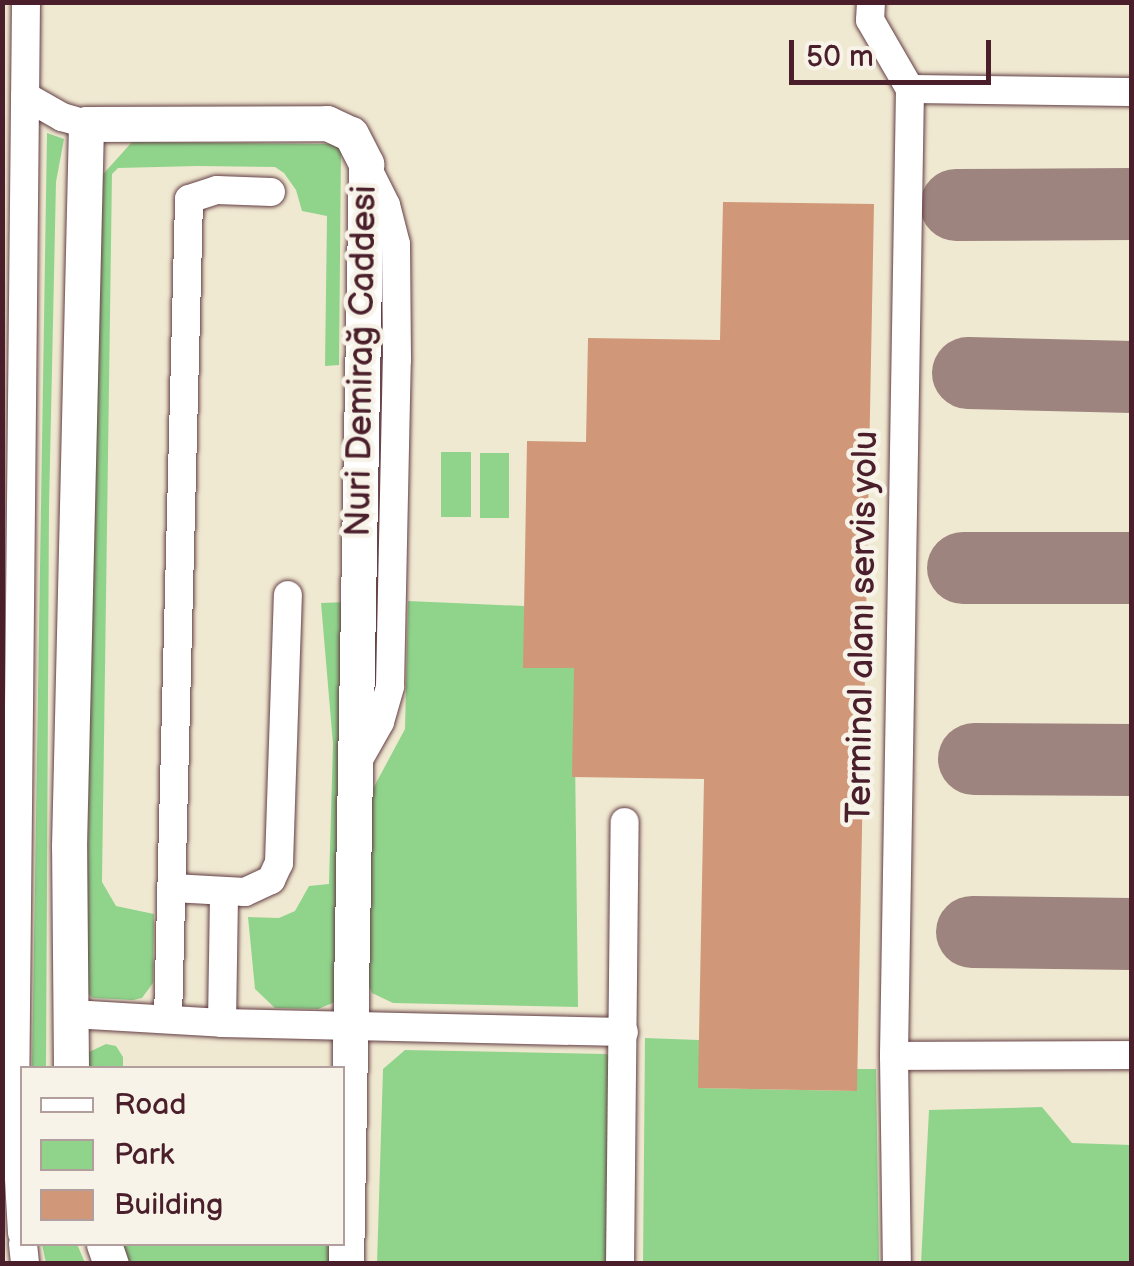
<!DOCTYPE html>
<html>
<head>
<meta charset="utf-8">
<style>
	body { margin:0 }
	#map { position:relative; width:1134px; height:1266px; overflow:hidden; background:#f0e9d1; font-family:"Balsamiq Sans",sans-serif }
	div>[style] { position:absolute }
	[style*='--x'] { left:calc(var(--x)*1px); top:calc(var(--y)*1px); width:calc(var(--w)*1px); rotate:calc(var(--a)*1deg) }
	.green>* { inset:0; background:#90d48c; transform-origin:0 0 }
	.taxiway>* { height:72px; margin:-36px; padding:0 36px; transform-origin:36px; border-radius:36px; background:#9d847e }
	.building>* { inset:0; background:#d09879 }
	.roads { filter:drop-shadow(0 0 2px #633d44) drop-shadow(0 0 2px #633d44) }
	.minor>* { height:28px; margin:-14px; padding:0 14px; transform-origin:14px; border-radius:14px; background:#fff }
	.major>* { height:35px; margin:-17.5px; padding:0 17.5px; transform-origin:17.5px; border-radius:17.5px; background:#fff }
	span { translate:-50% -50%; white-space:nowrap; text-align:center; line-height:1.15; -webkit-text-stroke:9px #f7f3e8; paint-order:stroke }
	.street-label { font-size:35px; color:#4a1f2b }
	.frame { position:absolute; inset:0; border:5px solid #4a1f2b; pointer-events:none }
	.legend { position:absolute; left:20px; top:1066px; width:325px; height:180px; box-sizing:border-box; background:#f7f3e8; border:2px solid #b29e9c; margin:0; padding:12px 18px; list-style:none; font-size:30px; color:#4a1f2b }
	.legend li { display:flex; align-items:center; gap:20px; height:50px }
	.legend b { width:50px; border:2px solid #b29e9c }
	.scale { position:absolute; left:789px; top:40px; width:202px; height:45px; box-sizing:border-box; border:5px solid #4a1f2b; border-top:0; padding-left:12px; font-size:30px; line-height:35px; white-space:nowrap; color:#4a1f2b; -webkit-text-stroke:8px #f7f3e8; paint-order:stroke }
</style>
</head>
<body>
<div id="map">
	<div class="green">
		<i style="clip-path:polygon(47px 133px,64px 139px,56px 182px,49px 508px,46px 1068px,32px 1068px)"></i>
		<i style="clip-path:polygon(132px 142px,333px 144px,341px 150px,339px 365px,325px 366px,327px 216px,302px 211px,296px 190px,284px 173px,275px 167px,197px 166px,118px 168px,112px 174px,102px 882px,116px 906px,154px 914px,153px 983px,142px 998px,133px 1000px,93px 998px,86px 992px,97px 181px)"></i>
		<i style="left:471px;top:452px;width:65px;height:30px;rotate:90deg"></i>
		<i style="left:480px;top:453px;width:29px;height:65px"></i>
		<i style="clip-path:polygon(408px 601px,524px 606px,524px 668px,574px 668px,578px 1007px,393px 1003px,372px 993px,365px 978px,368px 798px,405px 729px)"></i>
		<i style="clip-path:polygon(346px 602px,335px 1002px,318px 1009px,275px 1008px,255px 989px,248px 917px,279px 918px,295px 911px,309px 886px,329px 884px,333px 744px,321px 603px)"></i>
		<i style="clip-path:polygon(645px 1038px,699px 1040px,699px 1088px,856px 1091px,857px 1069px,876px 1069px,879px 1263px,643px 1264px)"></i>
		<i style="clip-path:polygon(106px 1044px,116px 1046px,123px 1057px,123px 1068px,85px 1068px,87px 1053px)"></i>
		<i style="clip-path:polygon(405px 1050px,606px 1054px,613px 1058px,611px 1263px,377px 1264px,383px 1069px)"></i>
		<i style="clip-path:polygon(1042px 1107px,1072px 1143px,1131px 1145px,1131px 1263px,921px 1263px,929px 1110px)"></i>
		<i style="clip-path:polygon(42px 1244px,77px 1244px,85px 1263px,46px 1263px)"></i>
		<i style="left:121px;top:1244px;width:208px;height:21px"></i>
	</div>
	<div class="taxiway">
		<i style="--x:956;--y:205;--w:176;--a:-0.3"></i>
		<i style="--x:968;--y:373;--w:164;--a:1.4"></i>
		<i style="--x:963;--y:568;--w:169;--a:0"></i>
		<i style="--x:974;--y:759;--w:158;--a:0.4"></i>
		<i style="--x:972;--y:932;--w:160;--a:0.7"></i>
	</div>
	<div class="building">
		<i style="clip-path:polygon(723px 202px,874px 204px,857px 1091px,698px 1088px,704px 779px,572px 777px,574px 668px,523px 668px,527px 441px,586px 442px,588px 338px,720px 340px)"></i>
	</div>
	<div class="roads">
		<div class="minor">
			<i style="--x:871;--y:2;--w:18;--a:93"></i>
			<i style="--x:870;--y:20;--w:80;--a:59.9"></i>
			<i style="--x:910;--y:89;--w:967;--a:90.95"></i>
			<i style="--x:894;--y:1056;--w:208;--a:89.2"></i>
			<i style="--x:910;--y:89;--w:222;--a:0.8"></i>
			<i style="--x:25;--y:96;--w:43;--a:29.6"></i>
			<i style="--x:62;--y:117;--w:25;--a:16"></i>
			<i style="--x:354;--y:768;--w:53;--a:-60.5"></i>
			<i style="--x:380;--y:722;--w:37;--a:-74"></i>
			<i style="--x:390;--y:686;--w:326;--a:-88.8"></i>
			<i style="--x:397;--y:360;--w:116;--a:-90.5"></i>
			<i style="--x:396;--y:244;--w:40;--a:-104.4"></i>
			<i style="--x:386;--y:205;--w:45;--a:-116.6"></i>
			<i style="--x:173;--y:888;--w:72;--a:3.2"></i>
			<i style="--x:245;--y:892;--w:29;--a:-25"></i>
			<i style="--x:271;--y:880;--w:19;--a:-65"></i>
			<i style="--x:279;--y:863;--w:268;--a:-88.1"></i>
			<i style="--x:72;--y:1014;--w:150;--a:3.4"></i>
			<i style="--x:222;--y:1023;--w:402;--a:1.3"></i>
			<i style="--x:168;--y:1019;--w:820;--a:-88.53"></i>
			<i style="--x:189;--y:199;--w:29;--a:-18"></i>
			<i style="--x:217;--y:190;--w:54;--a:2.1"></i>
			<i style="--x:222;--y:1023;--w:131;--a:-89.1"></i>
			<i style="--x:894;--y:1056;--w:238;--a:-0.2"></i>
			<i style="--x:22;--y:1233;--w:125;--a:-93.2"></i>
			<i style="--x:15;--y:1108;--w:1106;--a:-89.43"></i>
			<i style="--x:23;--y:1244;--w:20;--a:84"></i>
			<i style="--x:620;--y:1264;--w:442;--a:-89.4"></i>
		</div>
		<div class="major">
			<i style="--x:71;--y:1068;--w:222;--a:-90.5"></i>
			<i style="--x:69;--y:846;--w:722;--a:-88.65"></i>
			<i style="--x:86;--y:124;--w:241;--a:-0.2"></i>
			<i style="--x:327;--y:123;--w:26;--a:25"></i>
			<i style="--x:351;--y:134;--w:34;--a:63"></i>
			<i style="--x:366;--y:164;--w:1100;--a:91.04"></i>
			<i style="--x:104;--y:1244;--w:21;--a:71"></i>
		</div>
	</div>
	<div class="street-label">
		<span style="left:362px;top:361px;rotate:-89deg">Nuri Demirağ Caddesi</span>
		<span style="left:863px;top:627px;rotate:-89deg">Terminal alanı servis yolu</span>
	</div>
	<div class="frame"></div>
	<ul class="legend">
	<li><b style="height:12px;background:#fff"></b>Road</li>
	<li><b style="height:28px;background:#90d48c"></b>Park</li>
	<li><b style="height:28px;background:#d09879"></b>Building</li>
	</ul>
	<div class="scale">50 m</div>
</div>
</body>
</html>
